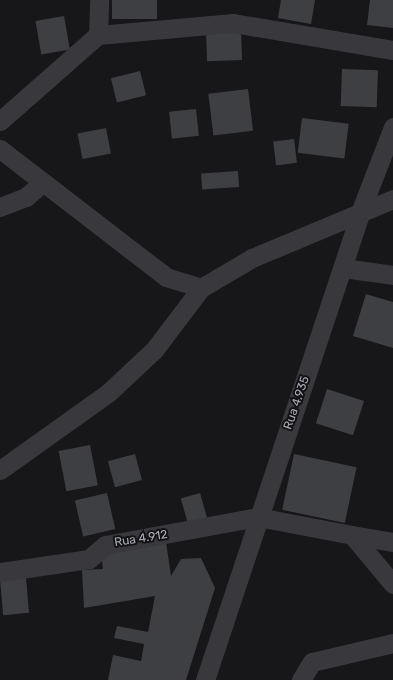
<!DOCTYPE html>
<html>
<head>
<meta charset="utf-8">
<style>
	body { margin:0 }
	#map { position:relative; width:393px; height:680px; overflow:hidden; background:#171719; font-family:Rubik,sans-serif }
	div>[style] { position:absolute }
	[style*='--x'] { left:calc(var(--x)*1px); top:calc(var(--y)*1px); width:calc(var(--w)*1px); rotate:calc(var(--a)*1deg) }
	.building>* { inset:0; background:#3e3f42; transform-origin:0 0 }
	.street>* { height:19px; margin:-9.5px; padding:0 9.5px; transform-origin:9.5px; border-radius:9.5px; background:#38383d }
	span { translate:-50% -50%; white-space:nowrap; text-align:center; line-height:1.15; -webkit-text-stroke:4px #121214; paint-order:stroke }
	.street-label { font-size:12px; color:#aaacb7 }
</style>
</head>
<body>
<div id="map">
	<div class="building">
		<i style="left:112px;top:0;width:45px;height:19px"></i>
		<i style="clip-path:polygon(281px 0,315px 0,311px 24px,278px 18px)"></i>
		<i style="clip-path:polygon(370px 0,393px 0,393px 28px,367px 25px)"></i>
		<i style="left:64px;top:16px;width:34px;height:29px;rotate:80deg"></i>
		<i style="left:241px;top:30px;width:30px;height:35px;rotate:88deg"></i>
		<i style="left:342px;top:69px;width:36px;height:37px;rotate:2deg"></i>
		<i style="left:140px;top:71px;width:25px;height:30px;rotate:76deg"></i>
		<i style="left:248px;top:89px;width:42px;height:40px;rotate:83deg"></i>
		<i style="left:196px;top:109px;width:27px;height:27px;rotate:84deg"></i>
		<i style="left:302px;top:118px;width:47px;height:35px;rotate:7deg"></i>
		<i style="left:106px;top:128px;width:26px;height:29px;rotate:79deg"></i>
		<i style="left:294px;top:139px;width:24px;height:21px;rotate:83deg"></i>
		<i style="left:238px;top:171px;width:16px;height:37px;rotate:86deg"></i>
		<i style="clip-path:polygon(366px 294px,393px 302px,393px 348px,353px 336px)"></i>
		<i style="left:327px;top:389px;width:39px;height:36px;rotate:18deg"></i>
		<i style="left:90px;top:445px;width:41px;height:32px;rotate:79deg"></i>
		<i style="left:135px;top:454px;width:27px;height:28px;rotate:75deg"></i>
		<i style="left:294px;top:454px;width:64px;height:57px;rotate:12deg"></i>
		<i style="left:107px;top:493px;width:37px;height:33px;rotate:77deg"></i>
		<i style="left:200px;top:493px;width:26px;height:20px;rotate:74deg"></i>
		<i style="clip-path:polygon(166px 542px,171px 576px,181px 559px,201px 558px,215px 588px,186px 680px,108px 680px,113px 655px,141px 661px,144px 644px,114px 638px,117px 626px,148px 632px,155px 596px,84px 608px,82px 570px,103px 569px,101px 553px)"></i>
		<i style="left:26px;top:578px;width:35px;height:26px;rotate:85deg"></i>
	</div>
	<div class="street">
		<i style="--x:98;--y:35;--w:136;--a:-5.1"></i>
		<i style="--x:233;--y:23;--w:162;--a:9.6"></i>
		<i style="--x:0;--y:121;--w:130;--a:-41.3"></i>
		<i style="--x:98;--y:35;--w:35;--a:-88"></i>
		<i style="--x:0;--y:149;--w:210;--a:37.6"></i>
		<i style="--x:166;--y:277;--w:37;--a:17"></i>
		<i style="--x:0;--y:207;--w:28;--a:-21"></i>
		<i style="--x:26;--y:197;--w:21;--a:-41"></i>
		<i style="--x:343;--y:268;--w:50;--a:8"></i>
		<i style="--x:0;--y:470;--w:133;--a:-35.5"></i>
		<i style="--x:108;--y:393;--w:63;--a:-43.1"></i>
		<i style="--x:154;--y:350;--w:78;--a:-52.8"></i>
		<i style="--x:201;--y:288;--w:59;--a:-30.5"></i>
		<i style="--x:252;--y:258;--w:153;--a:-22.7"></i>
		<i style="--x:352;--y:535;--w:42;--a:9.7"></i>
		<i style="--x:0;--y:572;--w:90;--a:-8.3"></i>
		<i style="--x:89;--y:559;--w:21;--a:-41"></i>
		<i style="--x:105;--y:545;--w:156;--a:-10.4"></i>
		<i style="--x:258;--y:517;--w:96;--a:10.8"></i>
		<i style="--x:352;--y:535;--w:64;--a:50.1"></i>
		<i style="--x:205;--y:680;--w:495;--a:-71.6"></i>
		<i style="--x:361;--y:210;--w:89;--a:-68.9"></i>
		<i style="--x:301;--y:680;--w:21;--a:-59"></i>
		<i style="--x:312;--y:662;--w:83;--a:-13.2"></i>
	</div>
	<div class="street-label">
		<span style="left:297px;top:403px;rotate:-71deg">Rua 4.935</span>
		<span style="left:141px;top:539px;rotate:-9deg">Rua 4.912</span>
	</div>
</div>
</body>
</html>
